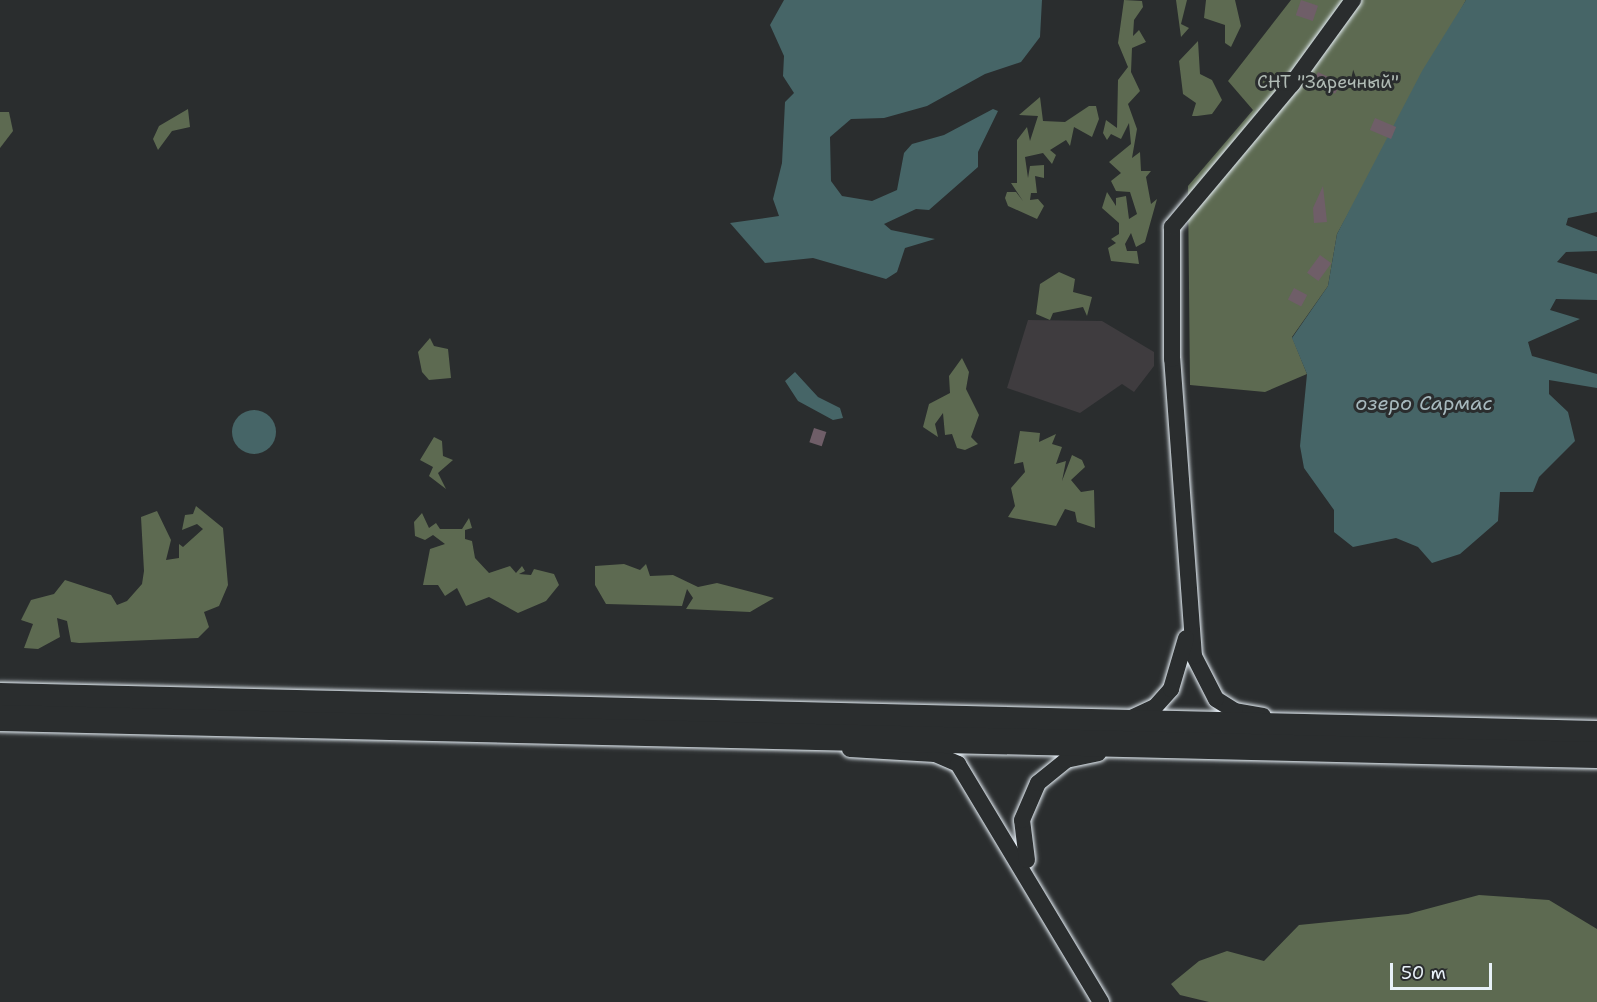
<!DOCTYPE html>
<html>
<head>
<meta charset="utf-8">
<style>
	body { margin:0 }
	#map { position:relative; width:1597px; height:1002px; overflow:hidden; background:#2a2d2e; font-family:"Shantell Sans",sans-serif }
	div>[style] { position:absolute }
	[style*='--x'] { left:calc(var(--x)*1px); top:calc(var(--y)*1px); width:calc(var(--w)*1px); rotate:calc(var(--a)*1deg) }
	.built>* { inset:0; background:#3f3c3f }
	.green>* { inset:0; background:#5d6a51 }
	.water>* { inset:0; background:#466567 }
	.round { border-radius:50% }
	.building>* { inset:0; background:#6f5e68; transform-origin:0 0 }
	.roads { filter:drop-shadow(0 0 2px #e8f1f8) drop-shadow(0 0 2px #e8f1f8) }
	.minor>* { height:16px; margin:-8px; padding:0 8px; transform-origin:8px; border-radius:8px; background:#2a2d2e }
	.highway>* { height:26px; margin:-13px; padding:0 13px; transform-origin:13px; border-radius:13px; background:#2a2d2e }
	span { translate:-50% -50%; white-space:nowrap; text-align:center; line-height:1.15; -webkit-text-stroke:6px #2a2d2e; paint-order:stroke }
	.park-label { font-size:18px; color:#b0bbb5 }
	.water-label { font-size:20px; color:#a7b9be; font-style:italic }
	.scale { position:absolute; left:1390px; top:963px; width:102px; height:27px; box-sizing:border-box; border:3px solid #e8f1f8; border-top:0; padding-left:8px; font-size:18px; line-height:21px; white-space:nowrap; color:#e8f1f8; -webkit-text-stroke:4px #2a2d2e; paint-order:stroke }
</style>
</head>
<body>
<div id="map">
	<div class="built">
		<i style="clip-path:polygon(1028px 320px,1102px 321px,1154px 352px,1154px 366px,1134px 392px,1122px 384px,1080px 413px,1007px 388px)"></i>
	</div>
	<div class="green">
		<i style="clip-path:polygon(1124px 0,1142px 1px,1143px 7px,1134px 20px,1133px 36px,1139px 30px,1146px 42px,1132px 48px,1131px 72px,1140px 91px,1128px 104px,1137px 129px,1132px 158px,1140px 152px,1141px 171px,1151px 171px,1146px 177px,1151px 204px,1157px 199px,1145px 242px,1136px 247px,1131px 233px,1125px 244px,1127px 251px,1137px 251px,1139px 264px,1111px 261px,1108px 248px,1116px 243px,1111px 239px,1119px 234px,1119px 223px,1102px 208px,1107px 192px,1116px 206px,1116px 198px,1126px 196px,1129px 219px,1137px 214px,1130px 192px,1116px 191px,1111px 181px,1121px 173px,1109px 162px,1131px 144px,1129px 123px,1121px 139px,1111px 134px,1107px 140px,1103px 133px,1106px 120px,1117px 128px,1118px 80px,1128px 67px,1118px 43px)"></i>
		<i style="clip-path:polygon(1176px 0,1187px 0,1181px 24px,1189px 28px,1181px 37px)"></i>
		<i style="clip-path:polygon(1206px 0,1235px 0,1241px 26px,1231px 47px,1225px 43px,1225px 25px,1204px 18px)"></i>
		<i style="clip-path:polygon(1291px 0,1466px 0,1337px 234px,1328px 286px,1292px 337px,1307px 374px,1265px 392px,1190px 385px,1188px 186px,1253px 110px,1228px 81px)"></i>
		<i style="clip-path:polygon(1198px 41px,1200px 74px,1212px 80px,1222px 100px,1212px 114px,1197px 116px,1192px 116px,1196px 103px,1183px 94px,1179px 61px)"></i>
		<i style="clip-path:polygon(1040px 97px,1043px 121px,1065px 122px,1089px 106px,1096px 106px,1099px 119px,1092px 137px,1074px 127px,1070px 146px,1066px 140px,1050px 150px,1056px 155px,1052px 164px,1043px 153px,1025px 157px,1028px 178px,1030px 166px,1044px 165px,1044px 178px,1035px 176px,1037px 193px,1031px 193px,1030px 200px,1038px 199px,1044px 206px,1037px 219px,1008px 206px,1005px 198px,1007px 192px,1016px 192px,1023px 201px,1011px 183px,1017px 183px,1017px 140px,1027px 127px,1030px 141px,1038px 116px,1019px 115px)"></i>
		<i style="clip-path:polygon(188px 109px,190px 127px,172px 131px,158px 150px,153px 139px,159px 126px)"></i>
		<i style="clip-path:polygon(0 112px,9px 112px,13px 131px,0 148px)"></i>
		<i style="clip-path:polygon(1059px 272px,1075px 279px,1073px 292px,1092px 297px,1087px 316px,1083px 307px,1053px 313px,1050px 320px,1036px 314px,1040px 284px)"></i>
		<i style="clip-path:polygon(430px 338px,434px 346px,448px 349px,451px 378px,429px 380px,422px 372px,418px 352px)"></i>
		<i style="clip-path:polygon(962px 358px,969px 372px,966px 389px,979px 415px,971px 437px,978px 444px,965px 450px,957px 448px,952px 434px,945px 435px,943px 413px,935px 424px,938px 437px,923px 427px,929px 404px,950px 393px,949px 376px)"></i>
		<i style="clip-path:polygon(1020px 431px,1040px 433px,1039px 442px,1056px 434px,1052px 444px,1062px 447px,1056px 464px,1066px 461px,1062px 481px,1072px 455px,1082px 460px,1085px 467px,1071px 480px,1081px 492px,1094px 490px,1095px 528px,1077px 522px,1075px 512px,1065px 509px,1056px 526px,1008px 517px,1015px 506px,1011px 488px,1025px 472px,1023px 462px,1014px 464px)"></i>
		<i style="clip-path:polygon(434px 437px,442px 441px,443px 456px,453px 460px,438px 473px,446px 489px,429px 476px,433px 467px,420px 460px)"></i>
		<i style="clip-path:polygon(196px 506px,223px 528px,228px 585px,219px 606px,204px 612px,209px 627px,198px 638px,79px 643px,71px 642px,67px 621px,57px 618px,60px 637px,38px 649px,24px 648px,33px 624px,21px 620px,31px 600px,54px 594px,65px 580px,111px 595px,117px 605px,127px 601px,142px 584px,144px 571px,141px 517px,157px 511px,171px 540px,166px 560px,179px 558px,179px 544px,183px 547px,203px 529px,197px 524px,182px 530px,185px 515px,193px 514px)"></i>
		<i style="clip-path:polygon(422px 513px,429px 528px,436px 523px,440px 529px,462px 529px,469px 518px,472px 528px,465px 530px,465px 539px,472px 541px,475px 558px,489px 573px,510px 566px,516px 573px,522px 566px,525px 571px,519px 574px,531px 575px,534px 569px,554px 574px,559px 585px,546px 601px,518px 613px,489px 597px,466px 606px,457px 588px,445px 596px,438px 585px,423px 585px,430px 549px,445px 544px,433px 535px,425px 540px,415px 536px,414px 522px)"></i>
		<i style="clip-path:polygon(624px 564px,640px 570px,646px 564px,650px 576px,673px 575px,698px 587px,717px 583px,774px 598px,750px 612px,686px 609px,693px 598px,687px 589px,682px 606px,606px 604px,595px 585px,595px 566px)"></i>
		<i style="clip-path:polygon(1479px 895px,1549px 900px,1597px 929px,1597px 1002px,1209px 1002px,1180px 995px,1171px 984px,1199px 961px,1227px 951px,1264px 961px,1299px 925px,1408px 914px)"></i>
	</div>
	<div class="water">
		<i style="clip-path:polygon(784px 0,1042px 0,1040px 37px,1021px 62px,985px 74px,927px 106px,884px 118px,851px 119px,830px 137px,831px 181px,842px 196px,872px 201px,897px 190px,904px 153px,912px 144px,944px 135px,993px 109px,998px 111px,978px 152px,978px 167px,929px 210px,916px 209px,884px 224px,891px 230px,935px 239px,905px 248px,897px 272px,886px 279px,813px 258px,765px 263px,730px 223px,779px 216px,773px 199px,782px 163px,785px 102px,794px 93px,783px 76px,784px 56px,770px 25px)"></i>
		<i style="clip-path:polygon(1466px 0,1597px 0,1597px 212px,1568px 218px,1566px 225px,1597px 237px,1597px 251px,1566px 252px,1557px 262px,1597px 274px,1597px 300px,1556px 299px,1550px 310px,1580px 319px,1528px 342px,1532px 356px,1597px 374px,1597px 388px,1549px 380px,1549px 394px,1568px 412px,1575px 441px,1539px 477px,1533px 492px,1500px 492px,1498px 521px,1460px 554px,1432px 563px,1418px 547px,1396px 538px,1353px 547px,1334px 532px,1334px 510px,1304px 468px,1300px 446px,1307px 374px,1292px 338px,1328px 286px,1337px 234px,1422px 71px)"></i>
		<i style="clip-path:polygon(795px 372px,818px 397px,840px 408px,843px 418px,833px 420px,798px 401px,785px 381px)"></i>
		<i class="round" style="left:232px;top:410px;width:44px;height:44px"></i>
	</div>
	<div class="building">
		<i style="left:1301px;top:0;width:18px;height:16px;rotate:19deg"></i>
		<i style="left:1318px;top:72px;width:25px;height:12px;rotate:26deg"></i>
		<i style="left:1375px;top:118px;width:23px;height:13px;rotate:23deg"></i>
		<i style="clip-path:polygon(1323px 186px,1327px 222px,1314px 223px,1313px 208px)"></i>
		<i style="left:1320px;top:255px;width:14px;height:22px;rotate:36deg"></i>
		<i style="left:1294px;top:288px;width:15px;height:13px;rotate:28deg"></i>
		<i style="left:814px;top:428px;width:13px;height:15px;rotate:18deg"></i>
	</div>
	<div class="roads">
		<div class="minor">
			<i style="--x:1263;--y:716;--w:28;--a:-170"></i>
			<i style="--x:1235;--y:711;--w:22;--a:-148"></i>
			<i style="--x:1216;--y:699;--w:48;--a:-117.1"></i>
			<i style="--x:1194;--y:656;--w:298;--a:-94.2"></i>
			<i style="--x:1172;--y:359;--w:132;--a:-90"></i>
			<i style="--x:1172;--y:227;--w:187;--a:-50"></i>
			<i style="--x:1292;--y:84;--w:104;--a:-54"></i>
			<i style="--x:1129;--y:719;--w:29;--a:-25"></i>
			<i style="--x:1155;--y:707;--w:24;--a:-48"></i>
			<i style="--x:1171;--y:689;--w:53;--a:-73.6"></i>
			<i style="--x:850;--y:749;--w:85;--a:3.4"></i>
			<i style="--x:935;--y:754;--w:25;--a:23"></i>
			<i style="--x:958;--y:764;--w:278;--a:59"></i>
			<i style="--x:1027;--y:860;--w:40;--a:-97.1"></i>
			<i style="--x:1022;--y:820;--w:40;--a:-66.6"></i>
			<i style="--x:1038;--y:783;--w:36;--a:-39"></i>
			<i style="--x:1066;--y:760;--w:33;--a:-12"></i>
		</div>
		<div class="highway">
			<i style="--x:0;--y:696;--w:1597;--a:1.36"></i>
			<i style="--x:0;--y:718;--w:1597;--a:1.33"></i>
		</div>
	</div>
	<div class="park-label">
		<span style="left:1328px;top:82px">СНТ "Заречный"</span>
	</div>
	<div class="water-label">
		<span style="left:1424px;top:403px">озеро Сармас</span>
	</div>
	<div class="scale">50 m</div>
</div>
</body>
</html>
